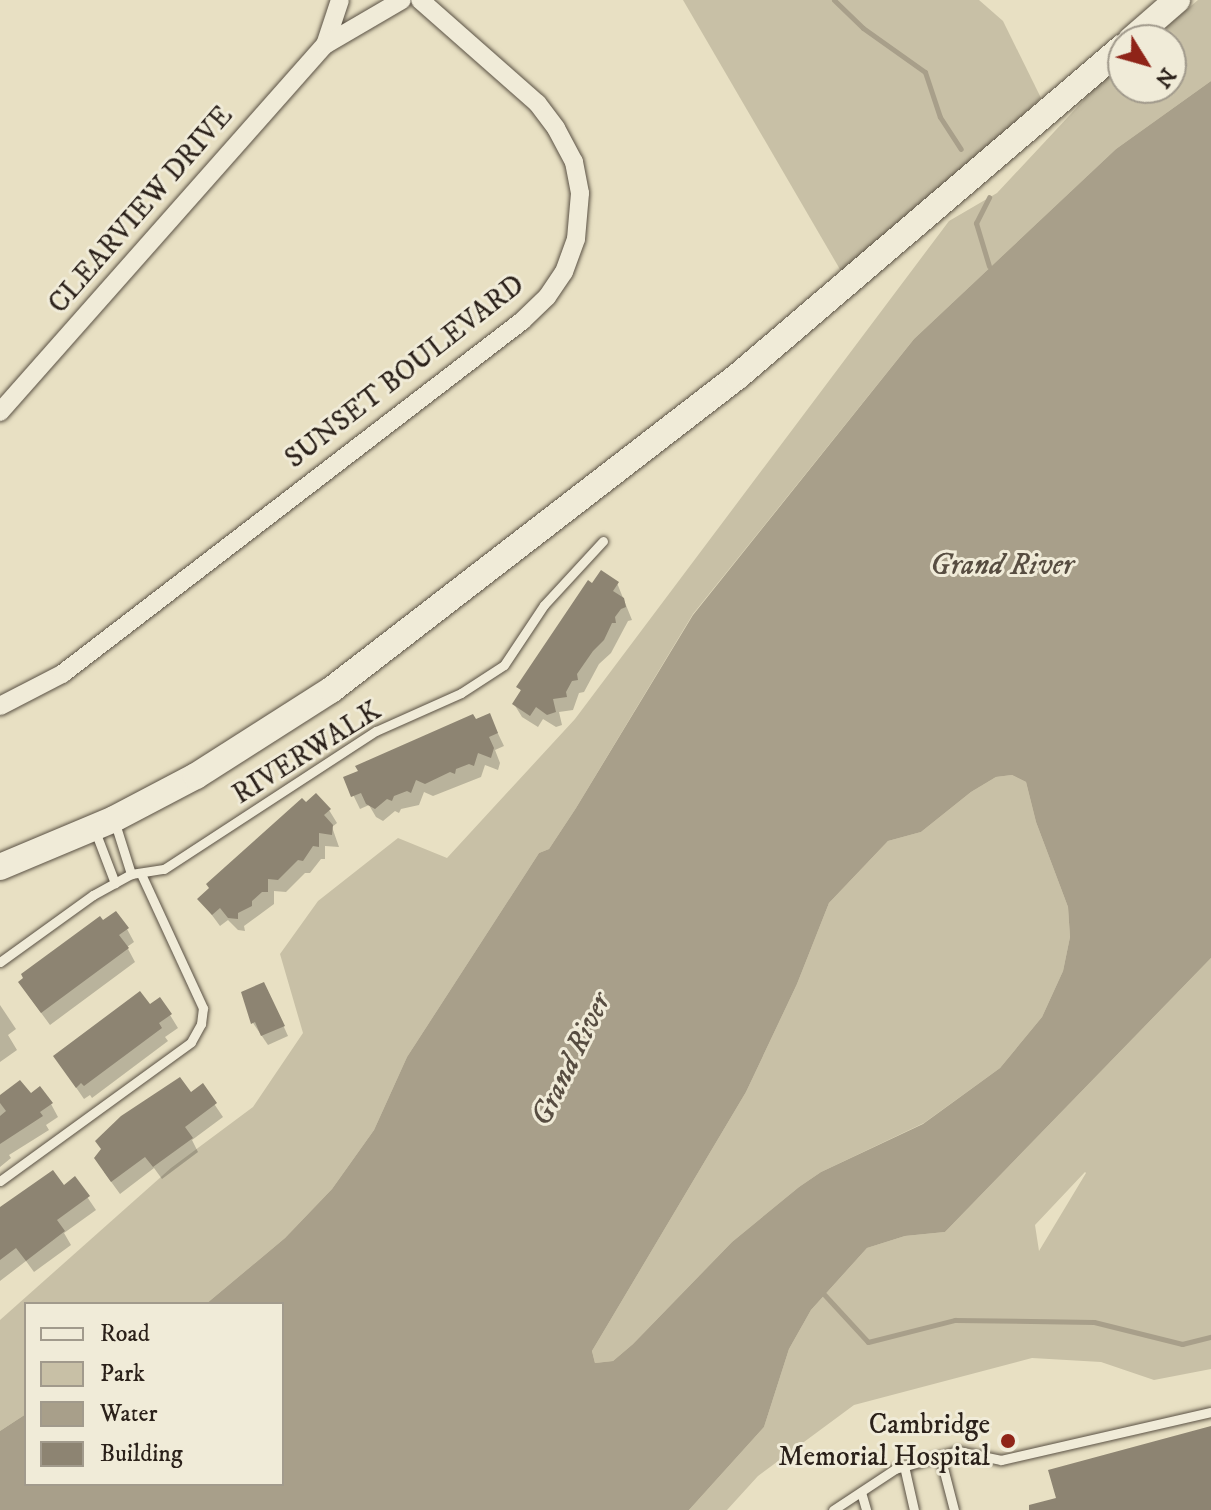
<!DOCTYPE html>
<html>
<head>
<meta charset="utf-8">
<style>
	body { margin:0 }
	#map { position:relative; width:1211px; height:1510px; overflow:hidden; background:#e8e0c3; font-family:"IM FELL DW Pica",serif }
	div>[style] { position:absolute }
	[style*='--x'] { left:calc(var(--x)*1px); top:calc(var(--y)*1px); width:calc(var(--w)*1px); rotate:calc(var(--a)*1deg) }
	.green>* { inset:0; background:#c8c0a6 }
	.water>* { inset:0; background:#a89f8a }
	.shadow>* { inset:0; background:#0003 }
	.stream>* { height:5px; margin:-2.5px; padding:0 2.5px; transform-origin:2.5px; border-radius:2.5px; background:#a89f8a }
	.building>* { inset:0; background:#8d8472 }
	.roads { filter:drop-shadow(0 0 2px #5a5144) drop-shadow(0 0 2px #5a5144) }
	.service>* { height:9px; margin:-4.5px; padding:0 4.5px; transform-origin:4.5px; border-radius:4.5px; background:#f0ebd8 }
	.minor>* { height:18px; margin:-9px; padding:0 9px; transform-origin:9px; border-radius:9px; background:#f0ebd8 }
	.secondary>* { height:26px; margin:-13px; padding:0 13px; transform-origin:13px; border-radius:13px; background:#f0ebd8 }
	.dots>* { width:22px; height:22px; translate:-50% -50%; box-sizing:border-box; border:4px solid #f0ebd8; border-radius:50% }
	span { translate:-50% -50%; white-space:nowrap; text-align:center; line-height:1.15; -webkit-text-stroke:6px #f0ebd8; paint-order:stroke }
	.street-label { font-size:28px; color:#2b211a }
	.poi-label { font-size:28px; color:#2b211a }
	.right { translate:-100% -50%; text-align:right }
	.water-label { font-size:30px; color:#574d41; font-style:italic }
	.legend { position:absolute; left:24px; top:1302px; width:260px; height:184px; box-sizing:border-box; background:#f0ebd8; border:2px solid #a19a8c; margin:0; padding:10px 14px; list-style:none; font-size:24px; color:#2b211a }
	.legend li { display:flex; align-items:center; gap:16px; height:40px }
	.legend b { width:40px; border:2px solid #a19a8c }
	.north { position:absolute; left:1107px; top:24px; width:80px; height:80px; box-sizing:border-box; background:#f0ebd8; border:2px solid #a19a8c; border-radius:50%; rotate:127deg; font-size:22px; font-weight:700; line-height:32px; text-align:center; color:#2b211a }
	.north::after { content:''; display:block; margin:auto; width:28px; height:36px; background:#8f2418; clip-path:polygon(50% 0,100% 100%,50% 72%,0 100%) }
</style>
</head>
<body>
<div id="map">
	<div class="green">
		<i style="clip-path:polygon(683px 0,979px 0,1003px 21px,1041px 98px,845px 278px)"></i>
		<i style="clip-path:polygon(1198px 0,1211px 0,1211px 81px,1116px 149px,914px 339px,693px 614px,576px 808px,549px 849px,539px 853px,407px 1057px,374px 1130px,332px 1189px,285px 1238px,206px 1304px,26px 1304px,26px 1414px,0 1431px,0 1320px,171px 1168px,253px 1107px,303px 1033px,280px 954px,318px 901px,398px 838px,447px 858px,575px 719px,949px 221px,997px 193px,1095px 88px,1123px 64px,1123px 88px,1171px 88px,1171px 40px,1151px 40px)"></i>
		<i style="clip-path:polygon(1012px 775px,1026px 782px,1036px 822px,1068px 907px,1070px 937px,1063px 971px,1042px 1017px,1000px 1068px,924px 1123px,821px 1172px,799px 1187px,732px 1242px,633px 1344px,613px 1361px,595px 1363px,592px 1351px,746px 1092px,797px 984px,829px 903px,888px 841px,921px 832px,971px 792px,996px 777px)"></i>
		<i style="clip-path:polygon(evenodd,1211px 958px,1211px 1369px,1154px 1380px,1101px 1362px,1032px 1358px,854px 1405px,758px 1476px,727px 1510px,689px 1510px,764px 1427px,789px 1349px,811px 1310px,867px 1248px,905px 1236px,945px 1232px,1211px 958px,1085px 1172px,1086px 1173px,1039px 1251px,1035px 1225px,1085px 1172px)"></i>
	</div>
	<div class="water">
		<i style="clip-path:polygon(evenodd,1211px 81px,1211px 958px,945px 1232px,905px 1236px,867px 1248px,811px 1310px,789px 1349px,764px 1427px,689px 1510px,0 1510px,0 1431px,26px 1414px,26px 1484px,282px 1484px,282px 1304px,206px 1304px,285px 1238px,332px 1189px,374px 1130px,407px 1057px,539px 853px,549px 849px,576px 808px,693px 615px,914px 339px,1116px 149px,1211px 81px,1012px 775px,1026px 782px,1036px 822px,1068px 907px,1070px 937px,1063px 971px,1042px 1017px,1000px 1068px,923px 1124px,821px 1172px,799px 1187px,732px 1242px,633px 1344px,613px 1361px,595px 1363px,592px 1351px,746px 1092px,797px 984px,829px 903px,888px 841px,921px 832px,971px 792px,996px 777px,1012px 775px)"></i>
	</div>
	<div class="shadow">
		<i style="clip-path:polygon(617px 583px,632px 620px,628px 621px,611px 653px,599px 664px,584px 692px,579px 693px,573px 710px,559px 712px,562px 725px,556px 727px,543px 719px,538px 727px,522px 717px,514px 704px,522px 693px,519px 687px,593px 586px)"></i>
		<i style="clip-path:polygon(489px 715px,504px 746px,495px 750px,500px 763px,498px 770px,485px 765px,481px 777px,433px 796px,424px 792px,419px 805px,401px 809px,399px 813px,395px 811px,383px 821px,376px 817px,369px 805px,360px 809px,345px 778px)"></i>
		<i style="clip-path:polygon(329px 810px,337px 823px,332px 827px,339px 847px,325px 846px,325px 859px,321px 859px,310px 873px,305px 873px,286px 892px,274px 891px,274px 904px,244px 926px,245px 931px,238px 930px,228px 920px,220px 926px,200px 899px)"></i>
		<i style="clip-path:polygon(103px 923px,127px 929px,134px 942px,127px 947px,135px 962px,50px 1025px,28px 995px)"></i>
		<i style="clip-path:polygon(244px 994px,269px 994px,288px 1036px,268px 1045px,253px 1023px)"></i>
		<i style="clip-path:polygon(0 1005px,16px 1029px,8px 1035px,17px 1050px,0 1062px)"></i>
		<i style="clip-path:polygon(150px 1007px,170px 1015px,178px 1028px,165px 1037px,168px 1041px,92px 1098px,90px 1095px,84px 1099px,55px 1057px)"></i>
		<i style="clip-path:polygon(202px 1086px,223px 1117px,192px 1140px,198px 1152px,162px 1179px,154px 1168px,120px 1194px,104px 1172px)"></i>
		<i style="clip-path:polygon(30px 1096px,51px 1104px,58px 1117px,46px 1125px,49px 1130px,9px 1155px,11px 1158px,0 1167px,0 1098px)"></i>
		<i style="clip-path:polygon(75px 1179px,96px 1210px,64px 1233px,71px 1245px,34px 1272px,26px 1261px,0 1281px,0 1212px,63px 1187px)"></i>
	</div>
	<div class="stream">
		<i style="--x:834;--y:0;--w:40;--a:44"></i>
		<i style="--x:863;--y:28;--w:76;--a:35.4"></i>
		<i style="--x:925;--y:72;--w:47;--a:71.6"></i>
		<i style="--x:940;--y:117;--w:38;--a:57"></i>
		<i style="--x:989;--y:266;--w:45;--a:-106.8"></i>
		<i style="--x:976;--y:223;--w:29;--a:-63"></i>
		<i style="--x:821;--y:1291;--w:69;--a:47.3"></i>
		<i style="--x:868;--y:1342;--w:90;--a:-14.2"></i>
		<i style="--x:955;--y:1320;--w:139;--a:0.8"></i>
		<i style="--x:1094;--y:1322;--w:91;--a:14"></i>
		<i style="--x:1182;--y:1344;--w:30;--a:-14"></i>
	</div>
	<div class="building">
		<i style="clip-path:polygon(601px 570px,619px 582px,613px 591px,624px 598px,626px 607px,621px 609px,615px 617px,616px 623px,612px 623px,604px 640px,593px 651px,577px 674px,578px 680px,572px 681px,566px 692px,567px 697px,553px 699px,556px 712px,547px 715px,536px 707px,530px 716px,512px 704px,521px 690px,516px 687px,588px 580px,592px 583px)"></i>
		<i style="clip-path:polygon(490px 713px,498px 733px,489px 737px,494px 748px,491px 758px,478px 753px,474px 766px,469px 764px,456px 769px,455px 774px,450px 772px,425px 784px,416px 780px,411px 793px,407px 791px,394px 796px,392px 801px,387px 799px,375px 809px,366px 804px,361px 793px,351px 797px,343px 777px,358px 771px,355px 766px,473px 714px,476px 719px)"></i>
		<i style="clip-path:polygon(316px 793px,331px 809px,324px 815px,333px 825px,332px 835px,319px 833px,319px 847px,313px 846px,303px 861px,298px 860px,278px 880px,268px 879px,268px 892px,262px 892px,252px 901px,252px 906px,238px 913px,238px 919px,228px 918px,220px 908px,212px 915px,197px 899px,209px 888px,206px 884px,302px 798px,306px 802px)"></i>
		<i style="clip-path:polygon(116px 911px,129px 928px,119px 935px,129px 948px,41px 1013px,18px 982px,23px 978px,21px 974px,100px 916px,103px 920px)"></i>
		<i style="clip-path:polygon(264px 982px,285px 1026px,261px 1036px,255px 1022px,251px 1024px,241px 992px)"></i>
		<i style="clip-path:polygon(140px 991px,150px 1004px,160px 997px,172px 1014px,159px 1023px,162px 1028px,84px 1086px,81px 1083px,76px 1088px,53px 1056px)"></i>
		<i style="clip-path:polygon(180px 1077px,191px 1092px,203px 1083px,217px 1103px,185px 1127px,193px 1138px,153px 1167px,145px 1157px,111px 1182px,94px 1158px,101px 1149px,95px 1141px,121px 1116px)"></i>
		<i style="clip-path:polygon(20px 1080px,31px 1093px,40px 1086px,53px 1103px,40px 1112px,43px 1116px,0 1144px,0 1116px,6px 1111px,0 1103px,0 1095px)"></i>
		<i style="clip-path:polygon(53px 1170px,64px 1185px,75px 1176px,90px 1196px,57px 1220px,65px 1231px,26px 1261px,16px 1248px,0 1260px,0 1207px)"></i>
		<i style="clip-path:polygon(1211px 1426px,1211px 1510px,1029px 1510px,1029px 1505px,1056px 1498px,1048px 1470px)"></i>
	</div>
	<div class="roads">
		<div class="service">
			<i style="--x:114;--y:820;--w:57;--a:72.5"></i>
			<i style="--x:95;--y:831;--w:56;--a:69"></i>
			<i style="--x:0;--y:962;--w:115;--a:-35.8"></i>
			<i style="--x:93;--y:895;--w:43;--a:-28.9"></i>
			<i style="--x:131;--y:874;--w:33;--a:-9"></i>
			<i style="--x:164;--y:869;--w:253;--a:-33.1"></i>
			<i style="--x:376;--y:731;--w:93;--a:-24.1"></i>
			<i style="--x:461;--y:693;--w:51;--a:-33.1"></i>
			<i style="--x:504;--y:665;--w:72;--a:-56.3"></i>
			<i style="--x:544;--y:605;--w:87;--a:-47.3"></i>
			<i style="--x:0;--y:1181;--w:236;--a:-36"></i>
			<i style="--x:191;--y:1042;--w:21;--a:-61"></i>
			<i style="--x:201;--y:1024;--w:16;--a:-83"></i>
			<i style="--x:203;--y:1008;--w:148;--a:-114.8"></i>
			<i style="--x:940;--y:1456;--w:56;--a:75.5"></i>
			<i style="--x:904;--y:1466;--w:45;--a:77.2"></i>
			<i style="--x:861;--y:1492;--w:19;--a:74"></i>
			<i style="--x:833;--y:1510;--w:74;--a:-33.5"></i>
			<i style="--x:895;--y:1469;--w:66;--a:-15.9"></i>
			<i style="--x:958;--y:1451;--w:44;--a:11.8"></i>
			<i style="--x:1001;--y:1460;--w:215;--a:-12.9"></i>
		</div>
		<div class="minor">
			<i style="--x:325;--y:45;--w:47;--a:-71.6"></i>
			<i style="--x:0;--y:412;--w:490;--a:-48.5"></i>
			<i style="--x:325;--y:45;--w:89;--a:-30.3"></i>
			<i style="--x:0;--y:706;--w:70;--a:-27.3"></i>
			<i style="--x:62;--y:674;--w:580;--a:-37.5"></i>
			<i style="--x:522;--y:321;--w:35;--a:-44"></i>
			<i style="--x:547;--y:297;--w:30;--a:-56"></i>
			<i style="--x:564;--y:272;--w:35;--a:-70"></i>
			<i style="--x:576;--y:239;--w:46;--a:-85"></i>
			<i style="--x:580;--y:193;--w:32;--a:-101"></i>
			<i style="--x:574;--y:162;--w:38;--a:-118"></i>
			<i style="--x:556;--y:128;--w:31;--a:-127"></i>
			<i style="--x:537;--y:103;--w:156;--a:-138.6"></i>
		</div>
		<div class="secondary">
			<i style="--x:1131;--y:40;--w:61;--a:-41"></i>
			<i style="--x:0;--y:867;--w:124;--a:-22.8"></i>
			<i style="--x:114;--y:819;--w:93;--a:-27.7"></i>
			<i style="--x:196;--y:776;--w:160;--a:-32.5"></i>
			<i style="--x:331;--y:690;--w:514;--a:-37.65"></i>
			<i style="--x:738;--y:376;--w:506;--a:-40.52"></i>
		</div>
	</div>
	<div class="dots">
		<i style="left:1008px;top:1441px;background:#8f2418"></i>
	</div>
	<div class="street-label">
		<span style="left:141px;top:210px;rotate:-49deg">CLEARVIEW DRIVE</span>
		<span style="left:405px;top:372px;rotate:-38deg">SUNSET BOULEVARD</span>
		<span style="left:307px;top:753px;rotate:-32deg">RIVERWALK</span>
	</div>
	<div class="poi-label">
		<span class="right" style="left:990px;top:1441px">Cambridge<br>Memorial Hospital</span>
	</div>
	<div class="water-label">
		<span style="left:1002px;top:566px">Grand River</span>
		<span style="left:572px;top:1060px;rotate:-64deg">Grand River</span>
	</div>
	<ul class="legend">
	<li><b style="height:10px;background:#f0ebd8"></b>Road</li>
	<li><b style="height:22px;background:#c8c0a6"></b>Park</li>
	<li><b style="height:22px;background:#a89f8a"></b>Water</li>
	<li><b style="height:22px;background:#8d8472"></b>Building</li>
	</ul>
	<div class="north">N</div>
</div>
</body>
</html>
